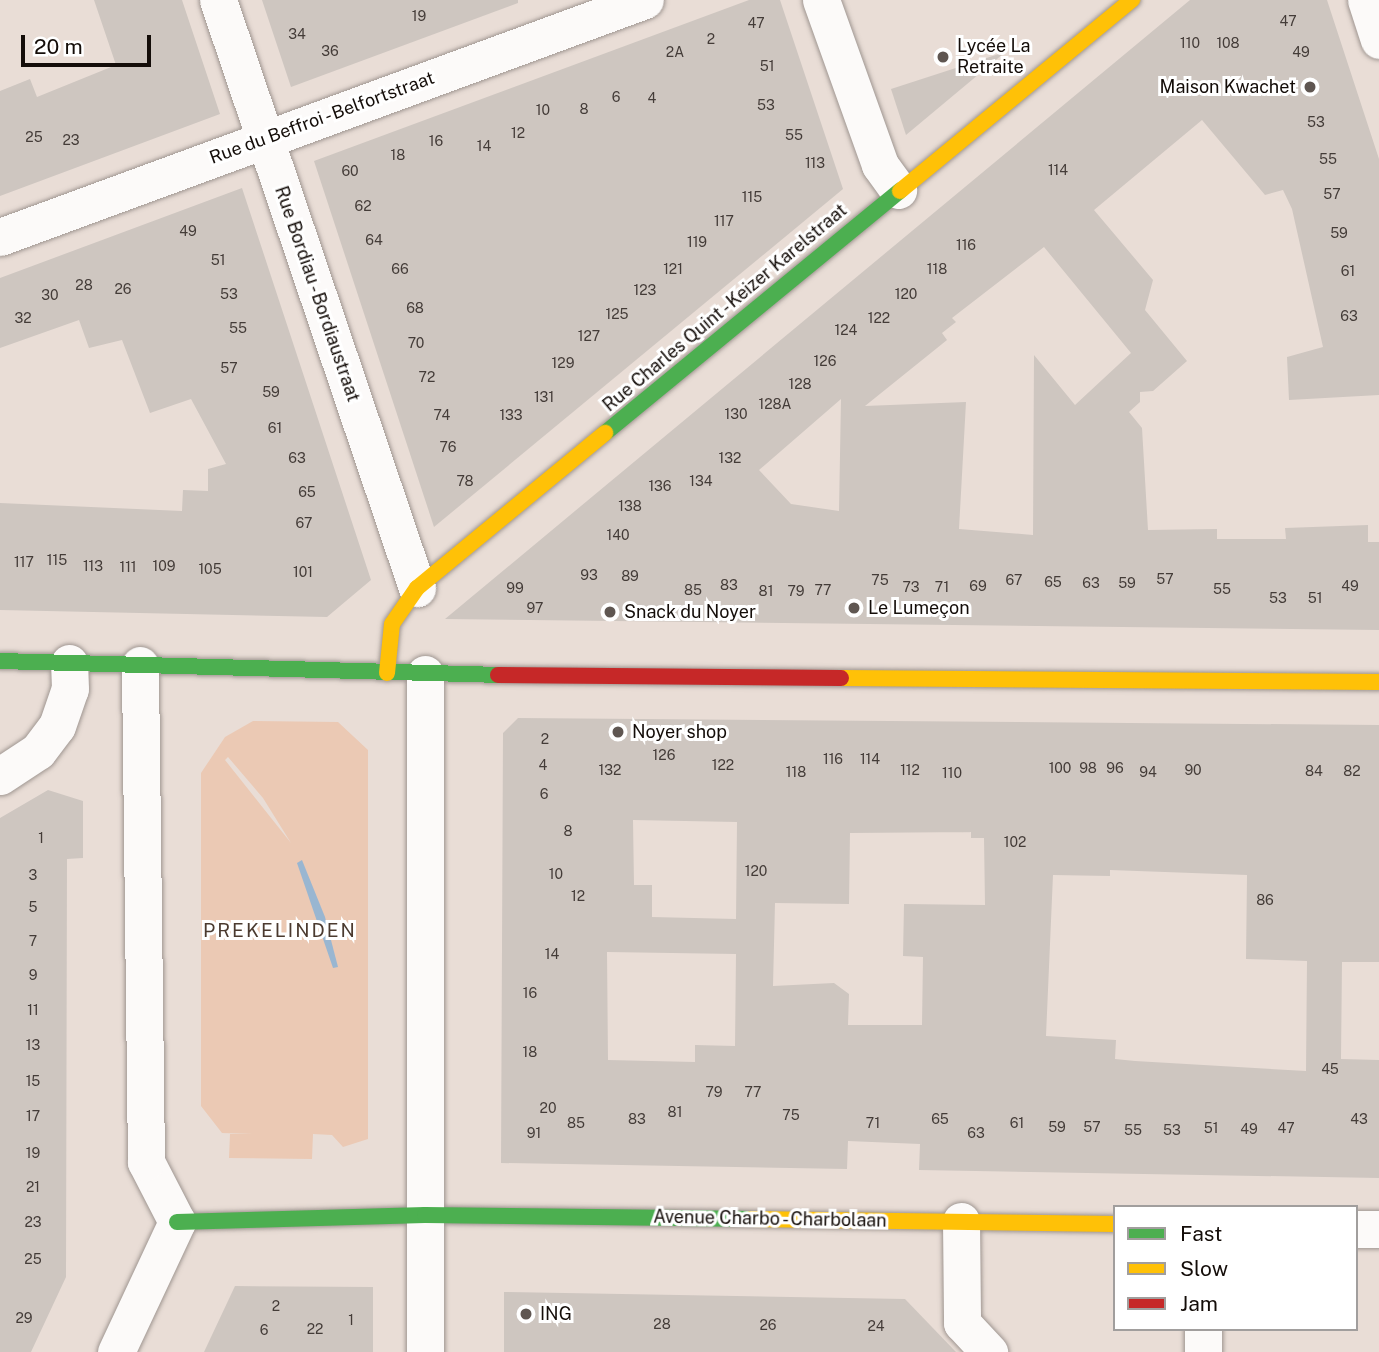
<!DOCTYPE html>
<html>
<head>
<meta charset="utf-8">
<style>
	body { margin:0 }
	#map { position:relative; width:1379px; height:1352px; overflow:hidden; background:#e9ddd6; font-family:"Public Sans",sans-serif }
	div>[style] { position:absolute }
	[style*='--x'] { left:calc(var(--x)*1px); top:calc(var(--y)*1px); width:calc(var(--w)*1px); rotate:calc(var(--a)*1deg) }
	.green>* { inset:0; background:#ebc9b4 }
	.water>* { inset:0; background:#99b6d1 }
	.building>* { inset:0; background:#cec6c0 }
	.roads { filter:drop-shadow(0 0 2px #9f9691) drop-shadow(0 0 2px #9f9691) }
	.street>* { height:37px; margin:-18.5px; padding:0 18.5px; transform-origin:18.5px; border-radius:18.5px; background:#fcfaf9 }
	.fast>* { height:16px; margin:-8px; padding:0 8px; transform-origin:8px; border-radius:8px; background:#4caf50 }
	.slow>* { height:16px; margin:-8px; padding:0 8px; transform-origin:8px; border-radius:8px; background:#ffc107 }
	.jam>* { height:16px; margin:-8px; padding:0 8px; transform-origin:8px; border-radius:8px; background:#c62828 }
	.dots>* { width:19px; height:19px; translate:-50% -50%; box-sizing:border-box; border:4px solid #fff; border-radius:50% }
	span { translate:-50% -50%; white-space:nowrap; text-align:center; line-height:1.15; -webkit-text-stroke:6px #fff; paint-order:stroke }
	.number-label { font-size:14px; color:#443c38 }
	.number-label span { -webkit-text-stroke-width:0 }
	.poi-label { font-size:18px; color:#140d09 }
	.left { translate:0 -50%; text-align:left }
	.right { translate:-100% -50%; text-align:right }
	.street-label { font-size:18px; color:#140d09 }
	.neighbourhood-label { font-size:19px; color:#4b3a2f; letter-spacing:2px }
	.legend { position:absolute; left:1113px; top:1205px; width:245px; height:126px; box-sizing:border-box; background:#fff; border:2px solid #a19e9d; margin:0; padding:9px 12px; list-style:none; font-size:21px; color:#140d09 }
	.legend li { display:flex; align-items:center; gap:14px; height:35px }
	.legend b { width:35px; border:2px solid #a19e9d }
	.scale { position:absolute; left:21px; top:35px; width:130px; height:32px; box-sizing:border-box; border:4px solid #140d09; border-top:0; padding-left:9px; font-size:21px; line-height:24px; white-space:nowrap; color:#140d09; -webkit-text-stroke:5px #fff; paint-order:stroke }
</style>
</head>
<body>
<div id="map">
	<div class="green">
		<i style="clip-path:polygon(evenodd,253px 721px,338px 722px,368px 750px,368px 1139px,343px 1147px,332px 1135px,313px 1134px,312px 1159px,229px 1158px,230px 1134px,253px 1134px,222px 1133px,201px 1106px,201px 773px,225px 737px,253px 721px,228px 757px,263px 798px,291px 843px,225px 760px,228px 757px)"></i>
	</div>
	<div class="water">
		<i style="clip-path:polygon(302px 860px,325px 917px,338px 967px,333px 968px,297px 863px)"></i>
	</div>
	<div class="building">
		<i style="clip-path:polygon(94px 0,182px 0,220px 114px,0 196px,0 91px,30px 79px,37px 97px,116px 65px)"></i>
		<i style="clip-path:polygon(262px 0,518px 0,518px 3px,291px 87px)"></i>
		<i style="clip-path:polygon(749px 0,780px 0,843px 189px,434px 527px,314px 161px)"></i>
		<i style="clip-path:polygon(evenodd,1190px 0,1327px 0,1379px 159px,1379px 395px,1289px 400px,1287px 357px,1323px 347px,1292px 209px,1283px 190px,1265px 195px,1202px 120px,1094px 210px,1153px 280px,1145px 310px,1187px 361px,1153px 391px,1140px 392px,1140px 402px,1129px 412px,1142px 428px,1148px 530px,1217px 529px,1217px 539px,1286px 539px,1285px 528px,1368px 525px,1368px 542px,1379px 542px,1379px 630px,445px 619px,1190px 0,1044px 247px,1131px 353px,1075px 405px,1034px 355px,1033px 535px,959px 529px,966px 402px,865px 406px,947px 340px,942px 333px,956px 322px,952px 318px,1044px 247px,1190px 0,841px 399px,839px 511px,791px 504px,759px 470px,841px 399px)"></i>
		<i style="clip-path:polygon(1002px 53px,1003px 54px,906px 135px,891px 89px)"></i>
		<i style="clip-path:polygon(242px 188px,371px 580px,327px 617px,0 610px,0 503px,182px 511px,183px 490px,208px 491px,208px 469px,226px 464px,191px 399px,150px 413px,122px 340px,89px 348px,79px 320px,0 348px,0 278px)"></i>
		<i style="clip-path:polygon(evenodd,518px 718px,1379px 725px,1379px 962px,1342px 962px,1341px 1059px,1379px 1060px,1379px 1178px,919px 1170px,920px 1144px,848px 1141px,847px 1169px,501px 1163px,503px 733px,518px 718px,633px 820px,737px 822px,736px 919px,652px 917px,652px 885px,634px 885px,633px 820px,518px 718px,971px 832px,971px 838px,984px 838px,985px 905px,904px 904px,903px 956px,923px 957px,922px 1025px,848px 1025px,849px 994px,834px 983px,773px 986px,775px 903px,849px 904px,850px 833px,971px 832px,518px 718px,1110px 870px,1247px 875px,1246px 959px,1307px 961px,1306px 1071px,1135px 1061px,1115px 1059px,1116px 1040px,1046px 1036px,1053px 875px,1110px 876px,1110px 870px,518px 718px,607px 952px,736px 954px,735px 1046px,695px 1045px,695px 1062px,608px 1060px,607px 952px)"></i>
		<i style="clip-path:polygon(48px 790px,83px 801px,83px 858px,67px 859px,66px 1277px,31px 1352px,0 1352px,0 818px)"></i>
		<i style="clip-path:polygon(235px 1286px,373px 1287px,373px 1352px,204px 1352px)"></i>
		<i style="clip-path:polygon(504px 1292px,905px 1299px,956px 1352px,504px 1352px)"></i>
	</div>
	<div class="roads">
		<div class="street">
			<i style="--x:218;--y:0;--w:621;--a:71.3"></i>
			<i style="--x:821;--y:0;--w:175;--a:70.3"></i>
			<i style="--x:880;--y:165;--w:31;--a:54"></i>
			<i style="--x:1366;--y:0;--w:42;--a:72"></i>
			<i style="--x:0;--y:237;--w:687;--a:-20.18"></i>
			<i style="--x:425;--y:674;--w:678;--a:90"></i>
			<i style="--x:0;--y:776;--w:45;--a:-33.3"></i>
			<i style="--x:38;--y:751;--w:31;--a:-53"></i>
			<i style="--x:57;--y:726;--w:39;--a:-71"></i>
			<i style="--x:70;--y:689;--w:26;--a:-92"></i>
			<i style="--x:961;--y:1221;--w:102;--a:89.4"></i>
			<i style="--x:962;--y:1323;--w:40;--a:47"></i>
			<i style="--x:1356;--y:1229;--w:23;--a:0"></i>
			<i style="--x:116;--y:1352;--w:144;--a:-64.9"></i>
			<i style="--x:177;--y:1222;--w:68;--a:-117.3"></i>
			<i style="--x:146;--y:1162;--w:497;--a:-90.7"></i>
			<i style="--x:1203;--y:1352;--w:23;--a:-90"></i>
		</div>
		<div class="fast">
			<i style="--x:605;--y:433;--w:382;--a:-39.4"></i>
			<i style="--x:0;--y:661;--w:498;--a:1.6"></i>
			<i style="--x:177;--y:1222;--w:248;--a:-1.6"></i>
			<i style="--x:425;--y:1215;--w:326;--a:0.7"></i>
		</div>
		<div class="slow">
			<i style="--x:900;--y:191;--w:301;--a:-39.5"></i>
			<i style="--x:387;--y:673;--w:49;--a:-84.2"></i>
			<i style="--x:392;--y:624;--w:44;--a:-55.2"></i>
			<i style="--x:417;--y:588;--w:244;--a:-39.5"></i>
			<i style="--x:841;--y:678;--w:538;--a:0.43"></i>
			<i style="--x:751;--y:1219;--w:364;--a:0.8"></i>
		</div>
		<div class="jam">
			<i style="--x:498;--y:675;--w:343;--a:0.5"></i>
		</div>
	</div>
	<div class="dots">
		<i style="left:943px;top:57px;background:#5f5651"></i>
		<i style="left:1310px;top:87px;background:#5f5651"></i>
		<i style="left:854px;top:608px;background:#5f5651"></i>
		<i style="left:610px;top:612px;background:#5f5651"></i>
		<i style="left:618px;top:732px;background:#5f5651"></i>
		<i style="left:526px;top:1314px;background:#5f5651"></i>
	</div>
	<div class="number-label">
		<span style="left:419px;top:16px">19</span>
		<span style="left:1288px;top:21px">47</span>
		<span style="left:756px;top:23px">47</span>
		<span style="left:297px;top:34px">34</span>
		<span style="left:711px;top:39px">2</span>
		<span style="left:1190px;top:43px">110</span>
		<span style="left:1228px;top:43px">108</span>
		<span style="left:330px;top:51px">36</span>
		<span style="left:675px;top:52px">2A</span>
		<span style="left:1301px;top:52px">49</span>
		<span style="left:767px;top:66px">51</span>
		<span style="left:616px;top:97px">6</span>
		<span style="left:652px;top:98px">4</span>
		<span style="left:766px;top:105px">53</span>
		<span style="left:584px;top:109px">8</span>
		<span style="left:543px;top:110px">10</span>
		<span style="left:1316px;top:122px">53</span>
		<span style="left:518px;top:133px">12</span>
		<span style="left:794px;top:135px">55</span>
		<span style="left:34px;top:137px">25</span>
		<span style="left:71px;top:140px">23</span>
		<span style="left:436px;top:141px">16</span>
		<span style="left:484px;top:146px">14</span>
		<span style="left:398px;top:155px">18</span>
		<span style="left:1328px;top:159px">55</span>
		<span style="left:815px;top:163px">113</span>
		<span style="left:1058px;top:170px">114</span>
		<span style="left:350px;top:171px">60</span>
		<span style="left:1332px;top:194px">57</span>
		<span style="left:752px;top:197px">115</span>
		<span style="left:363px;top:206px">62</span>
		<span style="left:724px;top:221px">117</span>
		<span style="left:188px;top:231px">49</span>
		<span style="left:1339px;top:233px">59</span>
		<span style="left:374px;top:240px">64</span>
		<span style="left:697px;top:242px">119</span>
		<span style="left:966px;top:245px">116</span>
		<span style="left:218px;top:260px">51</span>
		<span style="left:400px;top:269px">66</span>
		<span style="left:673px;top:269px">121</span>
		<span style="left:937px;top:269px">118</span>
		<span style="left:1348px;top:271px">61</span>
		<span style="left:84px;top:285px">28</span>
		<span style="left:123px;top:289px">26</span>
		<span style="left:645px;top:290px">123</span>
		<span style="left:229px;top:294px">53</span>
		<span style="left:906px;top:294px">120</span>
		<span style="left:50px;top:295px">30</span>
		<span style="left:415px;top:308px">68</span>
		<span style="left:617px;top:314px">125</span>
		<span style="left:1349px;top:316px">63</span>
		<span style="left:23px;top:318px">32</span>
		<span style="left:879px;top:318px">122</span>
		<span style="left:238px;top:328px">55</span>
		<span style="left:846px;top:330px">124</span>
		<span style="left:589px;top:336px">127</span>
		<span style="left:416px;top:343px">70</span>
		<span style="left:825px;top:361px">126</span>
		<span style="left:563px;top:363px">129</span>
		<span style="left:229px;top:368px">57</span>
		<span style="left:427px;top:377px">72</span>
		<span style="left:800px;top:384px">128</span>
		<span style="left:271px;top:392px">59</span>
		<span style="left:544px;top:397px">131</span>
		<span style="left:775px;top:404px">128A</span>
		<span style="left:736px;top:414px">130</span>
		<span style="left:442px;top:415px">74</span>
		<span style="left:511px;top:415px">133</span>
		<span style="left:275px;top:428px">61</span>
		<span style="left:448px;top:447px">76</span>
		<span style="left:297px;top:458px">63</span>
		<span style="left:730px;top:458px">132</span>
		<span style="left:465px;top:481px">78</span>
		<span style="left:701px;top:481px">134</span>
		<span style="left:660px;top:486px">136</span>
		<span style="left:307px;top:492px">65</span>
		<span style="left:630px;top:506px">138</span>
		<span style="left:304px;top:523px">67</span>
		<span style="left:618px;top:535px">140</span>
		<span style="left:57px;top:560px">115</span>
		<span style="left:24px;top:562px">117</span>
		<span style="left:93px;top:566px">113</span>
		<span style="left:164px;top:566px">109</span>
		<span style="left:128px;top:567px">111</span>
		<span style="left:210px;top:569px">105</span>
		<span style="left:303px;top:572px">101</span>
		<span style="left:589px;top:575px">93</span>
		<span style="left:630px;top:576px">89</span>
		<span style="left:1165px;top:579px">57</span>
		<span style="left:880px;top:580px">75</span>
		<span style="left:1014px;top:580px">67</span>
		<span style="left:1053px;top:582px">65</span>
		<span style="left:1091px;top:583px">63</span>
		<span style="left:1127px;top:583px">59</span>
		<span style="left:729px;top:585px">83</span>
		<span style="left:978px;top:586px">69</span>
		<span style="left:1350px;top:586px">49</span>
		<span style="left:911px;top:587px">73</span>
		<span style="left:942px;top:587px">71</span>
		<span style="left:515px;top:588px">99</span>
		<span style="left:1222px;top:589px">55</span>
		<span style="left:693px;top:590px">85</span>
		<span style="left:823px;top:590px">77</span>
		<span style="left:766px;top:591px">81</span>
		<span style="left:796px;top:591px">79</span>
		<span style="left:1278px;top:598px">53</span>
		<span style="left:1315px;top:598px">51</span>
		<span style="left:535px;top:608px">97</span>
		<span style="left:545px;top:739px">2</span>
		<span style="left:664px;top:755px">126</span>
		<span style="left:833px;top:759px">116</span>
		<span style="left:870px;top:759px">114</span>
		<span style="left:543px;top:765px">4</span>
		<span style="left:723px;top:765px">122</span>
		<span style="left:1060px;top:768px">100</span>
		<span style="left:1088px;top:768px">98</span>
		<span style="left:1115px;top:768px">96</span>
		<span style="left:610px;top:770px">132</span>
		<span style="left:910px;top:770px">112</span>
		<span style="left:1193px;top:770px">90</span>
		<span style="left:1314px;top:771px">84</span>
		<span style="left:1352px;top:771px">82</span>
		<span style="left:796px;top:772px">118</span>
		<span style="left:1148px;top:772px">94</span>
		<span style="left:952px;top:773px">110</span>
		<span style="left:544px;top:794px">6</span>
		<span style="left:568px;top:831px">8</span>
		<span style="left:41px;top:838px">1</span>
		<span style="left:1015px;top:842px">102</span>
		<span style="left:756px;top:871px">120</span>
		<span style="left:556px;top:874px">10</span>
		<span style="left:33px;top:875px">3</span>
		<span style="left:578px;top:896px">12</span>
		<span style="left:1265px;top:900px">86</span>
		<span style="left:33px;top:907px">5</span>
		<span style="left:33px;top:941px">7</span>
		<span style="left:552px;top:954px">14</span>
		<span style="left:33px;top:975px">9</span>
		<span style="left:530px;top:993px">16</span>
		<span style="left:33px;top:1010px">11</span>
		<span style="left:33px;top:1045px">13</span>
		<span style="left:530px;top:1052px">18</span>
		<span style="left:1330px;top:1069px">45</span>
		<span style="left:33px;top:1081px">15</span>
		<span style="left:714px;top:1092px">79</span>
		<span style="left:753px;top:1092px">77</span>
		<span style="left:548px;top:1108px">20</span>
		<span style="left:675px;top:1112px">81</span>
		<span style="left:791px;top:1115px">75</span>
		<span style="left:33px;top:1116px">17</span>
		<span style="left:637px;top:1119px">83</span>
		<span style="left:940px;top:1119px">65</span>
		<span style="left:1359px;top:1119px">43</span>
		<span style="left:576px;top:1123px">85</span>
		<span style="left:873px;top:1123px">71</span>
		<span style="left:1017px;top:1123px">61</span>
		<span style="left:1057px;top:1127px">59</span>
		<span style="left:1092px;top:1127px">57</span>
		<span style="left:1211px;top:1128px">51</span>
		<span style="left:1286px;top:1128px">47</span>
		<span style="left:1249px;top:1129px">49</span>
		<span style="left:1133px;top:1130px">55</span>
		<span style="left:1172px;top:1130px">53</span>
		<span style="left:534px;top:1133px">91</span>
		<span style="left:976px;top:1133px">63</span>
		<span style="left:33px;top:1153px">19</span>
		<span style="left:33px;top:1187px">21</span>
		<span style="left:33px;top:1222px">23</span>
		<span style="left:33px;top:1259px">25</span>
		<span style="left:276px;top:1306px">2</span>
		<span style="left:24px;top:1318px">29</span>
		<span style="left:351px;top:1320px">1</span>
		<span style="left:662px;top:1324px">28</span>
		<span style="left:768px;top:1325px">26</span>
		<span style="left:876px;top:1326px">24</span>
		<span style="left:315px;top:1329px">22</span>
		<span style="left:264px;top:1330px">6</span>
	</div>
	<div class="poi-label">
		<span class="left" style="left:957px;top:57px">Lycée La<br>Retraite</span>
		<span class="right" style="left:1296px;top:87px">Maison Kwachet</span>
		<span class="left" style="left:868px;top:608px">Le Lumeçon</span>
		<span class="left" style="left:624px;top:612px">Snack du Noyer</span>
		<span class="left" style="left:632px;top:732px">Noyer shop</span>
		<span class="left" style="left:540px;top:1314px">ING</span>
	</div>
	<div class="street-label">
		<span style="left:322px;top:118px;rotate:-20deg">Rue du Beffroi - Belfortstraat</span>
		<span style="left:317px;top:294px;rotate:71deg">Rue Bordiau - Bordiaustraat</span>
		<span style="left:725px;top:308px;rotate:-40deg">Rue Charles Quint - Keizer Karelstraat</span>
		<span style="left:770px;top:1219px;rotate:1deg">Avenue Charbo - Charbolaan</span>
	</div>
	<div class="neighbourhood-label">
		<span style="left:280px;top:931px">PREKELINDEN</span>
	</div>
	<ul class="legend">
	<li><b style="height:9px;background:#4caf50"></b>Fast</li>
	<li><b style="height:9px;background:#ffc107"></b>Slow</li>
	<li><b style="height:9px;background:#c62828"></b>Jam</li>
	</ul>
	<div class="scale">20 m</div>
</div>
</body>
</html>
